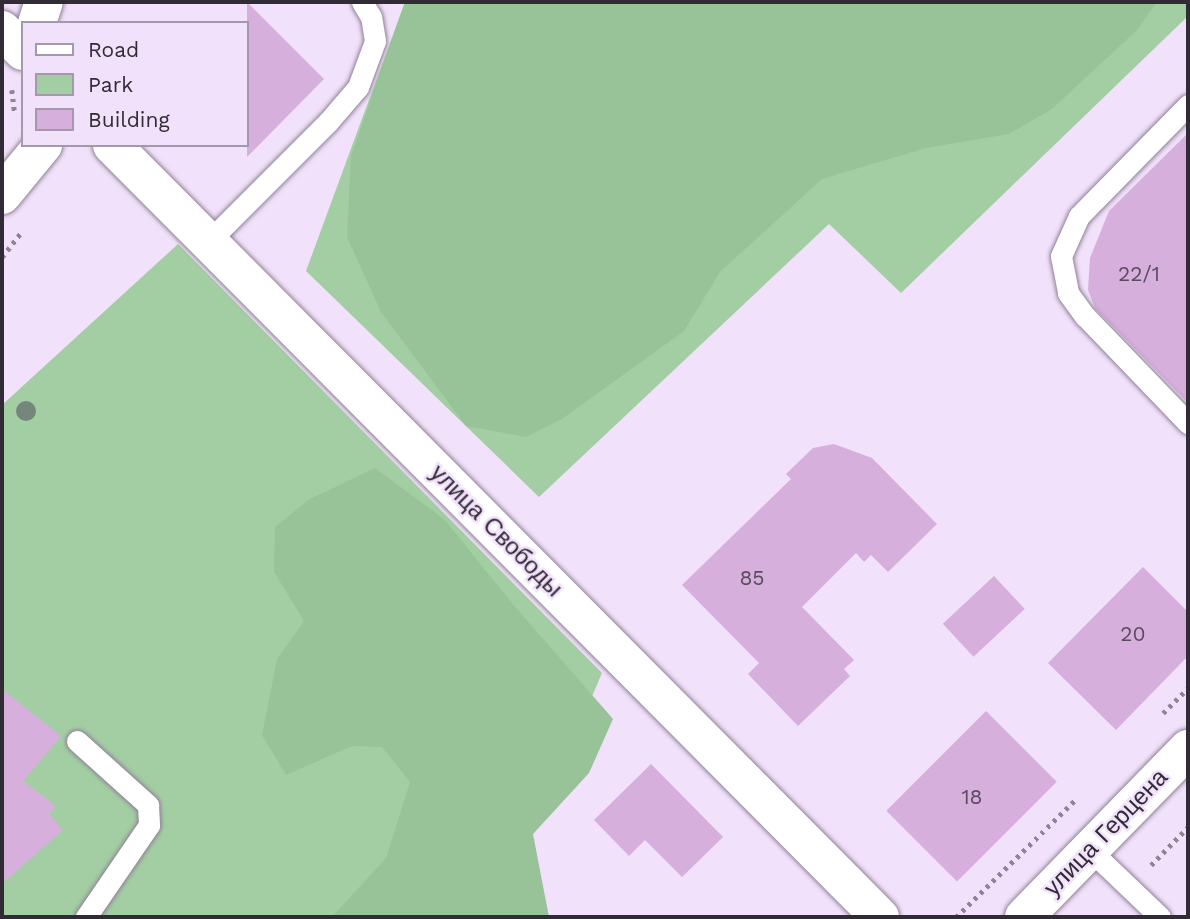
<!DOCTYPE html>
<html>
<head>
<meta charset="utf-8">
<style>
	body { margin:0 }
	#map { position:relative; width:1190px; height:919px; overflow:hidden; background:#f1e1fa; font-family:"Work Sans",sans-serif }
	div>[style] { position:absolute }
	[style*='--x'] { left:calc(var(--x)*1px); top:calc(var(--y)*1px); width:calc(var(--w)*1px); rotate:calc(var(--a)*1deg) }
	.green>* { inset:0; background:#a3cea3 }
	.forest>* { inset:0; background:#98c398 }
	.building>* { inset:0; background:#d6afdc; transform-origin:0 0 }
	.path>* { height:4.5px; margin-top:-2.25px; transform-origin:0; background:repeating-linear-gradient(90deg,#8e8495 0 3.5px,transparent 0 8.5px) }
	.roads { filter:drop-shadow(0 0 2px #908198) drop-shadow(0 0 2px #908198) }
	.service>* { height:21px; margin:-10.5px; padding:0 10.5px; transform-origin:10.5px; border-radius:10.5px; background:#fff }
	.minor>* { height:38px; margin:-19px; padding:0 19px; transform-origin:19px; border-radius:19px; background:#fff }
	.trees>* { width:20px; height:20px; margin:-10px; border-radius:50%; background:#75877c }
	span { translate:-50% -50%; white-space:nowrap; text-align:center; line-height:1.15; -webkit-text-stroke:5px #f1e1fa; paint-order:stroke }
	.number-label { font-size:21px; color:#5a4c5f }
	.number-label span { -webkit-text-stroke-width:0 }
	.street-label { font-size:24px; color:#312b35 }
	.frame { position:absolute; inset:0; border:4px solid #312b35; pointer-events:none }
	.legend { position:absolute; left:21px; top:21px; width:228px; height:126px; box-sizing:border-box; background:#f1e1fa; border:2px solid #a498ab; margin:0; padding:9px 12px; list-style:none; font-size:21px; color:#312b35 }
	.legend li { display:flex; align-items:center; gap:14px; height:35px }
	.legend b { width:35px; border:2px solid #a498ab }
</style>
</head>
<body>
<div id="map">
	<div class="green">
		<i style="clip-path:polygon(405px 2px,1188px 2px,1188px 16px,901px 293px,829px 224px,539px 497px,306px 271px)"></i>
		<i style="clip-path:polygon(178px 244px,602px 673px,511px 885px,500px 917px,2px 917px,2px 405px)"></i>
	</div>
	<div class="forest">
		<i style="clip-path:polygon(405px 2px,1157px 2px,1137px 30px,1052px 109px,1009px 134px,926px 148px,822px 179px,720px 272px,684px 331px,562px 419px,526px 437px,466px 426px,381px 312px,347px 237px,351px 156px)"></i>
		<i style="clip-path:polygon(375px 468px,444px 519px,511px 602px,613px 719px,589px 773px,533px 834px,549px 917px,332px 917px,386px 858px,410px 782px,382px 747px,352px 746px,286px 775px,262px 735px,277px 659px,304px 621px,274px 572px,275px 527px,308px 500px)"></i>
	</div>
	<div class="building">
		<i style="clip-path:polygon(247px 2px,324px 79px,247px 157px)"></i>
		<i style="clip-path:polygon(1188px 133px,1188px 403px,1095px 308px,1088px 290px,1090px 258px,1109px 211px)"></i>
		<i style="clip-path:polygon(834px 444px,872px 458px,937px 524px,888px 572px,871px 555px,864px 562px,856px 553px,802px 607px,854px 660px,844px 669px,850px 676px,798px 726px,748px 674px,759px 663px,682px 585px,791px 479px,786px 474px,813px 448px)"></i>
		<i style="clip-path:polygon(1143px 567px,1188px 612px,1188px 656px,1116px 730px,1048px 663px)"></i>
		<i style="left:994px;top:576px;width:45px;height:70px;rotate:47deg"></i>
		<i style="clip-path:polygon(2px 689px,61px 736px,23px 781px,56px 806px,49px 814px,63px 830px,2px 884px)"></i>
		<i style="left:986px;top:711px;width:100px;height:141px;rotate:45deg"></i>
		<i style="clip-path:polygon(651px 764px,723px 837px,682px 877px,645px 840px,629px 856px,594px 820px)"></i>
	</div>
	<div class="path">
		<i style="--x:12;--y:90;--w:23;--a:83"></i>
		<i style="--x:2;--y:257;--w:31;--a:-52"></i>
		<i style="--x:1163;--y:713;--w:35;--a:-45"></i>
		<i style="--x:1151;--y:865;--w:53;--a:-45.8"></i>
		<i style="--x:956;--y:917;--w:170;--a:-44.5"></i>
	</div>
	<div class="roads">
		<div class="service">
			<i style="--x:1188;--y:105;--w:156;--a:134.5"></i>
			<i style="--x:1079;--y:216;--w:44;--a:114.2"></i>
			<i style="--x:1061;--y:256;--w:38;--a:79"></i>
			<i style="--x:1068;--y:293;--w:29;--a:54"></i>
			<i style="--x:1085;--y:316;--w:149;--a:46.1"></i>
			<i style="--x:208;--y:242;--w:170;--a:-45"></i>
			<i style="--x:328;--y:122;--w:46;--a:-49.4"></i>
			<i style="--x:358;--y:87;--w:49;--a:-69.7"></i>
			<i style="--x:375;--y:41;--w:24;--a:-99"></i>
			<i style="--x:371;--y:17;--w:17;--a:-121"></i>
			<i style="--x:77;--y:741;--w:96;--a:42"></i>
			<i style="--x:148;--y:805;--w:20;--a:87"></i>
			<i style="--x:149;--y:825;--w:112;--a:124.4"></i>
			<i style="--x:1090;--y:850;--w:97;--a:43.7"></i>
		</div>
		<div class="minor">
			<i style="--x:37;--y:23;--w:22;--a:-72"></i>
			<i style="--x:2;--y:30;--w:30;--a:45"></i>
			<i style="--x:112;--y:145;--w:1089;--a:45.15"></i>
			<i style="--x:2;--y:195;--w:65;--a:-50.6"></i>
			<i style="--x:1024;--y:917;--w:235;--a:-45.7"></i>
		</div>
	</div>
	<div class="trees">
		<i style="left:26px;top:411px"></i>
	</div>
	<div class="number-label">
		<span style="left:1139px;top:274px">22/1</span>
		<span style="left:752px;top:578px">85</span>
		<span style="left:1133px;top:634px">20</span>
		<span style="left:972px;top:797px">18</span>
	</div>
	<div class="street-label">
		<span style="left:496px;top:531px;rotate:45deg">улица Свободы</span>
		<span style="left:1106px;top:833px;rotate:-46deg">улица Герцена</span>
	</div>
	<div class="frame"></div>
	<ul class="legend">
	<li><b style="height:9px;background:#fff"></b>Road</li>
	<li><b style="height:19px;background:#a3cea3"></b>Park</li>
	<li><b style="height:19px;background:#d6afdc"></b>Building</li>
	</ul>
</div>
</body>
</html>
